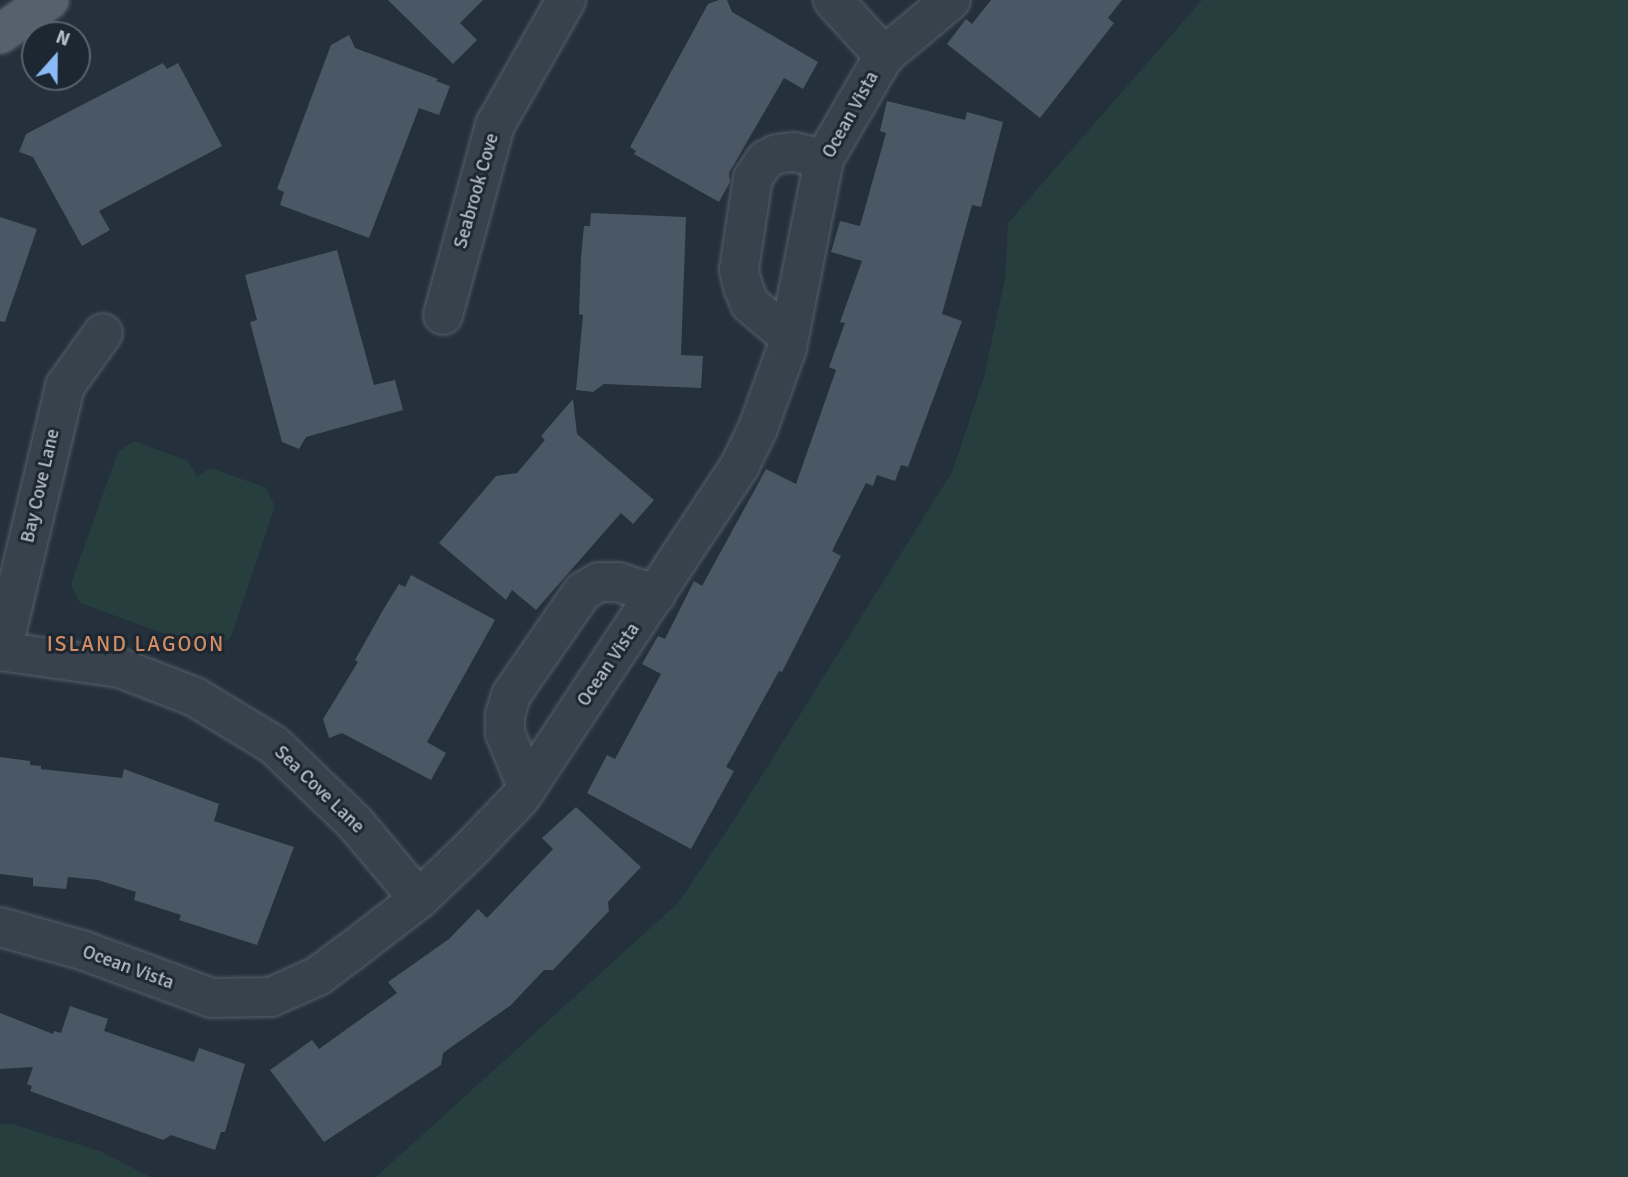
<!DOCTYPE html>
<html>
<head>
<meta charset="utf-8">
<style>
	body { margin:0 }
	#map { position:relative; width:1628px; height:1177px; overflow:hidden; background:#24303c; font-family:Signika,sans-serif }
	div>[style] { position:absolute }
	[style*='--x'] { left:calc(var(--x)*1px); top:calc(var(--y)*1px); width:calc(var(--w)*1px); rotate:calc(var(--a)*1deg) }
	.green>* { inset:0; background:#273e3e }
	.building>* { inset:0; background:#4a5765 }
	.roads { filter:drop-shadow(0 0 2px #565f6b) drop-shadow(0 0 2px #565f6b) }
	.minor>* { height:38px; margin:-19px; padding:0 19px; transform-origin:19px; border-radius:19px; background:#38424d }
	.major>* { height:38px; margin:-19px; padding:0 19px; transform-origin:19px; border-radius:19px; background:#56616d }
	span { translate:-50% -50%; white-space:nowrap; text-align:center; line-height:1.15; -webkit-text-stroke:6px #1d2731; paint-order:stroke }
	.street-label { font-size:19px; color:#b3bcc8 }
	.neighbourhood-label { font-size:21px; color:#d38d64; letter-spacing:2px }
	.north { position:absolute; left:21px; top:21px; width:70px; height:70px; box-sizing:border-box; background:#1d2731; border:2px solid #59636d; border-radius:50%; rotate:21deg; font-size:19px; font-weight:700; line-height:28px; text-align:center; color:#b3bcc8 }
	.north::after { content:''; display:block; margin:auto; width:24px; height:32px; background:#8abaf6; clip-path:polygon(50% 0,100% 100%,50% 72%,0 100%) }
</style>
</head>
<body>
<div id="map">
	<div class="green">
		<i style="clip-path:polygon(1202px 0,1628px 0,1628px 1177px,376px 1177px,678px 903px,734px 820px,952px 472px,984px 377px,1005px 279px,1008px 223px)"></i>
		<i style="clip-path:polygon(134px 441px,188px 461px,197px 477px,210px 468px,265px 487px,275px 506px,231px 637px,212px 651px,80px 603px,71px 584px,118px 452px)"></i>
		<i style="clip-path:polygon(0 1124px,12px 1124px,100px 1151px,150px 1177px,0 1177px)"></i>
	</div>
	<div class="building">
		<i style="clip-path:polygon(388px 0,483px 0,460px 23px,477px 40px,453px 64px)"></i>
		<i style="clip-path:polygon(719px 0,727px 0,732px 12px,818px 62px,803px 89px,784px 78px,729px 173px,730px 182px,719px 202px,634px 154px,636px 151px,630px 147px,708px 4px)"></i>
		<i style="clip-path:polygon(991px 0,1122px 0,1108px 18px,1114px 23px,1040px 118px,947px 44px,966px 19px,972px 24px)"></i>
		<i style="clip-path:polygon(349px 35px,355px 48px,438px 79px,436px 81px,450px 86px,439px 115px,419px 108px,369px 238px,280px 205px,284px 192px,277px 189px,331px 45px)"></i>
		<i style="clip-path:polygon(163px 63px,167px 69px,178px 63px,222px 146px,99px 211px,110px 230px,82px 246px,33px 157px,19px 152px,26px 134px)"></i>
		<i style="clip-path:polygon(887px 101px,965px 120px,967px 112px,1003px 122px,981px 207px,972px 205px,942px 314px,962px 321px,908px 467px,901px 465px,895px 481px,877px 475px,873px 486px,866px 483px,832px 551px,841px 556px,782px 672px,779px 671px,734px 753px,726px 767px,734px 771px,691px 849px,587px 793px,607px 755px,615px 759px,661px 674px,642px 664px,658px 636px,665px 639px,694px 581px,702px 586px,766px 469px,796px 484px,836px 370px,829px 367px,845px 323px,840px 322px,862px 261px,831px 252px,840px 221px,860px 226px,886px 133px,880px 131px)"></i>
		<i style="clip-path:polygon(591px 213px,686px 217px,681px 355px,703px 356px,701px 388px,604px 384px,593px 392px,576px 390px,583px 315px,579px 314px,581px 257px,584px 226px,590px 226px)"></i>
		<i style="clip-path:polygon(0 217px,37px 229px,5px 322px,0 321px)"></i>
		<i style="clip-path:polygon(337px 250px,374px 385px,395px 380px,403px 410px,306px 437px,299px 449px,282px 442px,250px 322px,257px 320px,245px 275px)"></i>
		<i style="clip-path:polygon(573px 399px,577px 434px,654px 500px,633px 524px,621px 513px,536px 610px,512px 590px,506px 600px,439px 543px,496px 476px,517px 473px,545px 440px,541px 436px)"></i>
		<i style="clip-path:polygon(411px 575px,495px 620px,427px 742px,446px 753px,431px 780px,342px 733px,329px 738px,323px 719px,358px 662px,355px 660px,383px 610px,399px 584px,405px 587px)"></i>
		<i style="clip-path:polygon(0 757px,30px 761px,30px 765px,41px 766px,41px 769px,122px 778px,124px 769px,219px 804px,214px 821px,294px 847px,257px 945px,179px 920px,181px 915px,134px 900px,136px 892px,98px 880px,68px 877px,66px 889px,33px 886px,33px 878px,0 874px)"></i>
		<i style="clip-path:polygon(576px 807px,641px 867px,608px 902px,609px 911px,553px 970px,544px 970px,511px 1005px,443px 1053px,441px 1065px,324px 1142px,270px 1070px,312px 1040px,319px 1049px,397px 993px,388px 982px,449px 939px,478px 909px,487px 918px,553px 849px,542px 838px)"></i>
		<i style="clip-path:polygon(70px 1006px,108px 1019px,104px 1031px,194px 1062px,199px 1048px,245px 1064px,225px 1132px,221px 1132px,215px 1150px,171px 1135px,163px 1140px,30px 1091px,32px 1086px,27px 1084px,33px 1067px,0 1069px,0 1013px,53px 1034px,54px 1031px,61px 1033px)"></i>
	</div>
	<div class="roads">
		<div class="minor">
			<i style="--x:833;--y:0;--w:76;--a:47.7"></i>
			<i style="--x:443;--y:315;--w:197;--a:-74.7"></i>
			<i style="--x:495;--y:125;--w:144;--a:-60.4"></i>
			<i style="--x:789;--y:337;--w:51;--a:-139.8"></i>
			<i style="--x:750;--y:304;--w:18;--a:-112"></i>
			<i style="--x:743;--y:287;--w:18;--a:-103"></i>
			<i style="--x:739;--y:269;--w:92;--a:-81.3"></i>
			<i style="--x:753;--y:178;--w:22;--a:-56"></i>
			<i style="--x:765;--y:160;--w:13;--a:-27"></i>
			<i style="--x:777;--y:154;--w:17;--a:-7"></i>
			<i style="--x:794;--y:152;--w:31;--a:13"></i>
			<i style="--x:0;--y:651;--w:121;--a:8.1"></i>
			<i style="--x:120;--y:668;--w:80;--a:21.1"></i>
			<i style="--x:195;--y:697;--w:92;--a:31.3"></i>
			<i style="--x:274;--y:745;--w:112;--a:43.9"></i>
			<i style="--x:355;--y:823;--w:99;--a:49.9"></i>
			<i style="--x:2;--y:651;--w:272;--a:-76.6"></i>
			<i style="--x:65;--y:386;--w:65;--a:-54.4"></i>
			<i style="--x:527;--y:787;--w:58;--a:-112.2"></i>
			<i style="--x:505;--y:733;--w:18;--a:-90"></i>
			<i style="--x:505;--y:715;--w:21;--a:-73"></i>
			<i style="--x:511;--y:695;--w:126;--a:-55.3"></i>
			<i style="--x:583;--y:591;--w:18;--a:-29"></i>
			<i style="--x:599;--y:582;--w:19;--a:0"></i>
			<i style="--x:618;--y:582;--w:40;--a:18"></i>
			<i style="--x:0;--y:927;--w:85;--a:15.7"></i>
			<i style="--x:82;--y:950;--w:139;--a:20.3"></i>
			<i style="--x:212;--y:998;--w:59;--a:-1"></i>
			<i style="--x:271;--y:997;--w:51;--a:-24.1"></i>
			<i style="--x:318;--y:976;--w:39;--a:-37"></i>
			<i style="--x:349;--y:953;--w:88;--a:-37.6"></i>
			<i style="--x:419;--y:899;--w:74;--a:-43.9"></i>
			<i style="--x:472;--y:848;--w:69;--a:-46.2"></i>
			<i style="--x:520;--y:798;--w:397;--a:-56.5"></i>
			<i style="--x:739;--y:467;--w:43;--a:-64"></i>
			<i style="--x:758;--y:428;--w:85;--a:-70.1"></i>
			<i style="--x:787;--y:348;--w:193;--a:-78.9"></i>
			<i style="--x:824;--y:159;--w:119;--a:-59.8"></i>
			<i style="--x:884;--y:56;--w:87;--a:-39.9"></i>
		</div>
		<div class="major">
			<i style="--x:0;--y:34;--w:60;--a:-34.8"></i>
		</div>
	</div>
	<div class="street-label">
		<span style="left:851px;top:115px;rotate:-61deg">Ocean Vista</span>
		<span style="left:477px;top:191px;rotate:-74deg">Seabrook Cove</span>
		<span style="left:41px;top:486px;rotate:-77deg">Bay Cove Lane</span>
		<span style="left:609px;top:665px;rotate:-56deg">Ocean Vista</span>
		<span style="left:319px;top:790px;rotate:44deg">Sea Cove Lane</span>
		<span style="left:128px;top:968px;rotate:20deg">Ocean Vista</span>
	</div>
	<div class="neighbourhood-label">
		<span style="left:136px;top:644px">ISLAND LAGOON</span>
	</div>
	<div class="north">N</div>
</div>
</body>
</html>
